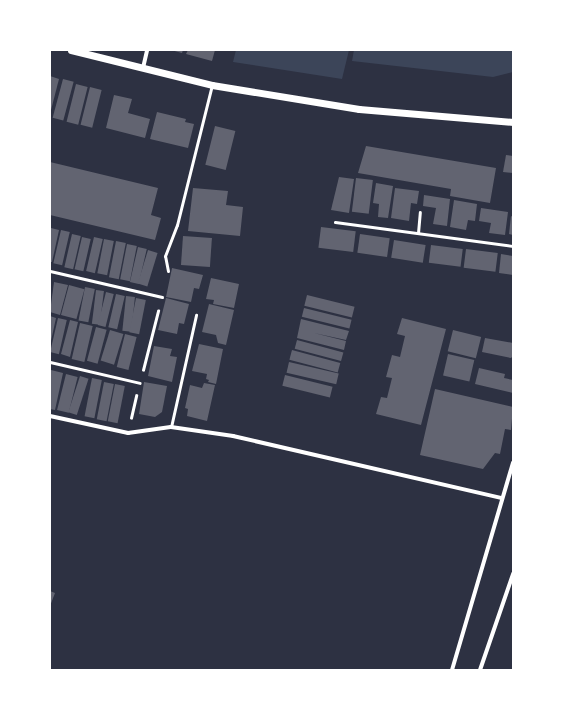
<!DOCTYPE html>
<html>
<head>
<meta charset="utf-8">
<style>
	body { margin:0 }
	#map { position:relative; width:563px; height:720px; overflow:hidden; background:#2d3142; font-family:Arial,sans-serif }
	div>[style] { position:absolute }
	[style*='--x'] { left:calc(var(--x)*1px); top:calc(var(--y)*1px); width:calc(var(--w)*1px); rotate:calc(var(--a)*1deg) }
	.green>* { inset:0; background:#3c4559 }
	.building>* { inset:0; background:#626471; transform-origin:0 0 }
	.path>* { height:2.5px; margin:-1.25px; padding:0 1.25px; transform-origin:1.25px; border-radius:1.25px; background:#fff }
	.service>* { height:3px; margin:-1.5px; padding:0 1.5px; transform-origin:1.5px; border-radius:1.5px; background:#fff }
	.minor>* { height:4px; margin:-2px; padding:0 2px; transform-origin:2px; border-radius:2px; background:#fff }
	.tertiary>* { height:7px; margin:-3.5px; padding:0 3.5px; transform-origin:3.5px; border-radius:3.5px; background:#fff }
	span { translate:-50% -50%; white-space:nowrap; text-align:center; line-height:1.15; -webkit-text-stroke:4px #fff; paint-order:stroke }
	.frame { position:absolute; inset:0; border:51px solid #fff; pointer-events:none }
</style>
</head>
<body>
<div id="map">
	<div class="green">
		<i style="clip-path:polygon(236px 50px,349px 50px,342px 79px,233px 62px)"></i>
		<i style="clip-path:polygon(354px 50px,513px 50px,513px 72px,493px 77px,352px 61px)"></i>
	</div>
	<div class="building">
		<i style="clip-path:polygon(171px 50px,183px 50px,182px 53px)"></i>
		<i style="clip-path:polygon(188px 50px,215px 50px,212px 61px,186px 54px)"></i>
		<i style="clip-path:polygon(50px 76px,59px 79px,51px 110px,50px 110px)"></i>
		<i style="left:63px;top:79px;width:11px;height:40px;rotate:15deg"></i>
		<i style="left:76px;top:84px;width:12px;height:39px;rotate:14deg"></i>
		<i style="left:90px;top:87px;width:12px;height:39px;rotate:14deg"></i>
		<i style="clip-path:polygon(114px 95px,132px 99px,128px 113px,150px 119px,145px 138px,106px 128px)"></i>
		<i style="clip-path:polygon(157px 112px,186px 119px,185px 122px,194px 124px,188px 148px,150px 139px)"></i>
		<i style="left:215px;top:126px;width:21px;height:40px;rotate:14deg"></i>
		<i style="clip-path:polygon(366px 146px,496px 168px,490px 203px,450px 196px,451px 189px,358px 173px)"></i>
		<i style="clip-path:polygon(506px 155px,513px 156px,513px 173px,503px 172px)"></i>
		<i style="clip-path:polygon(50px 162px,158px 188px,151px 215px,161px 218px,155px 240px,50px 215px)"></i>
		<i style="clip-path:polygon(339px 177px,354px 179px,349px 213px,331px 210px)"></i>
		<i style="left:356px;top:178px;width:17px;height:34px;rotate:7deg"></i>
		<i style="clip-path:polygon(376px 183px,393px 186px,388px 218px,378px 217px,379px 204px,373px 203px)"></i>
		<i style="clip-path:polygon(193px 188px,228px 191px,226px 205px,243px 207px,240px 236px,188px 231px)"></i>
		<i style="clip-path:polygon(395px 188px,419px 191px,417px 204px,411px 203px,409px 221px,391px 218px)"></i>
		<i style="clip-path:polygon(424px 195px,450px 199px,447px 226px,433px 224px,436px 208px,423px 206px)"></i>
		<i style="clip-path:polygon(454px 200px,477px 204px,475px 221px,468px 220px,466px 230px,450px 227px)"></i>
		<i style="clip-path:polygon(481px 208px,508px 212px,505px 235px,489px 233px,491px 223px,479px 221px)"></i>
		<i style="clip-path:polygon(511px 216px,513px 217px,513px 235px,509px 234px)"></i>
		<i style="left:321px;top:227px;width:35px;height:21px;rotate:7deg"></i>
		<i style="clip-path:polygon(51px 228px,59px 230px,52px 262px,50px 262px)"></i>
		<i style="left:61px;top:230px;width:9px;height:34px;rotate:13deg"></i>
		<i style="left:72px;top:234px;width:9px;height:34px;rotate:13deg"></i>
		<i style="left:360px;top:234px;width:30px;height:19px;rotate:8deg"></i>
		<i style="left:183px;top:236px;width:29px;height:29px;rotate:4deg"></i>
		<i style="left:82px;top:237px;width:9px;height:33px;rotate:13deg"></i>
		<i style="left:94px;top:237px;width:9px;height:35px;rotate:13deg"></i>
		<i style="left:104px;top:239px;width:10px;height:35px;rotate:11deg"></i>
		<i style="left:394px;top:240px;width:32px;height:18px;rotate:9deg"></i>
		<i style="left:116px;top:241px;width:10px;height:37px;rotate:11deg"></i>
		<i style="left:127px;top:244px;width:10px;height:36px;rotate:11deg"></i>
		<i style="left:431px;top:245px;width:32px;height:18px;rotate:7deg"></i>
		<i style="left:138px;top:247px;width:9px;height:36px;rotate:13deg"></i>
		<i style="left:466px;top:249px;width:32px;height:19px;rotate:7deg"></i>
		<i style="left:148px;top:250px;width:10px;height:35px;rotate:17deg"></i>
		<i style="clip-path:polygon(501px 254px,513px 256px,513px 275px,499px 273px)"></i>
		<i style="clip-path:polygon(172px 268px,203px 275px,199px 289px,194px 288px,191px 302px,166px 297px)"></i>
		<i style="clip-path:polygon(211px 278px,239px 284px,234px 308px,213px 304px,214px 300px,206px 299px)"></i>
		<i style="clip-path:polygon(54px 282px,68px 285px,60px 315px,50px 312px)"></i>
		<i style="left:69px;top:285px;width:16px;height:31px;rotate:15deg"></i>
		<i style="left:85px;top:287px;width:10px;height:34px;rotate:11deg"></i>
		<i style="left:96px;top:290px;width:8px;height:34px;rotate:7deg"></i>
		<i style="left:106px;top:292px;width:8px;height:34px;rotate:14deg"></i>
		<i style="left:116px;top:294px;width:9px;height:34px;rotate:13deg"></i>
		<i style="left:307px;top:295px;width:49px;height:11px;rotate:14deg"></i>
		<i style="left:126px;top:296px;width:9px;height:35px;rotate:6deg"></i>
		<i style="left:136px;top:298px;width:10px;height:35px;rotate:11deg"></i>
		<i style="clip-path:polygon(166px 298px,189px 304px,184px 324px,179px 323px,177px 334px,158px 330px)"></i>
		<i style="clip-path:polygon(209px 304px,234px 310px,226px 345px,218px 343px,216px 335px,202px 332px)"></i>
		<i style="left:304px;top:308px;width:49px;height:9px;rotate:14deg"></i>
		<i style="clip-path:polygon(50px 316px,56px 318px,51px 341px,50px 341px)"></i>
		<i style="left:58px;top:318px;width:9px;height:35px;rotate:13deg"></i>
		<i style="clip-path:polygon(402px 318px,446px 329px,421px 425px,376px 414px,381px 397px,387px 398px,392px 378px,386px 377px,392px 355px,400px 357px,405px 336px,397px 334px)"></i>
		<i style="clip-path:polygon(301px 319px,349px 331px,346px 340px,314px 333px,346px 341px,344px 350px,297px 338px)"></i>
		<i style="clip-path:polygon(70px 320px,78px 322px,70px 357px,61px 354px)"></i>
		<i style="left:80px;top:323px;width:13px;height:37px;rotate:13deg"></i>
		<i style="left:96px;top:327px;width:11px;height:35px;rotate:15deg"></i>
		<i style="left:110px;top:330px;width:14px;height:32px;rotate:17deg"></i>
		<i style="left:453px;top:330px;width:29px;height:22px;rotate:14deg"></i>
		<i style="left:125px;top:334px;width:12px;height:34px;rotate:14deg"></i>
		<i style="clip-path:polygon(485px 338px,513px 343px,513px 356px,511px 358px,482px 352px)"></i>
		<i style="left:297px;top:340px;width:48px;height:9px;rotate:15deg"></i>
		<i style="clip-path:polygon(199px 344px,223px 349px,216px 384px,208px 382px,209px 380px,206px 379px,207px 374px,192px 371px)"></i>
		<i style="clip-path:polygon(154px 346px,172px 349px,170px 356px,177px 357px,172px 382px,148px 376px)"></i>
		<i style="left:292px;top:350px;width:50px;height:10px;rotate:15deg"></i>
		<i style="left:448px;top:354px;width:27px;height:22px;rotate:13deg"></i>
		<i style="left:289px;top:362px;width:51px;height:11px;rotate:13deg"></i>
		<i style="clip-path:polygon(479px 368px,505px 374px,504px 378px,513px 380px,513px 393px,475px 384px)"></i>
		<i style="clip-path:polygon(51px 370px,63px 373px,55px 410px,50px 409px)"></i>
		<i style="left:66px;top:374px;width:12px;height:37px;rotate:14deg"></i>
		<i style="left:285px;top:375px;width:49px;height:11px;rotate:14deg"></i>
		<i style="left:80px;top:376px;width:9px;height:38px;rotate:18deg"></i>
		<i style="left:92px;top:378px;width:10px;height:39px;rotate:11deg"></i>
		<i style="left:104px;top:382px;width:10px;height:38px;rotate:11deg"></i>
		<i style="clip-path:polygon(144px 382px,167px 386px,162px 412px,155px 417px,139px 414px)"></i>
		<i style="clip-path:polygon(204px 383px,215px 385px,207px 421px,187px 416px,188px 409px,185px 408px,190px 385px,202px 388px)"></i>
		<i style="left:115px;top:384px;width:10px;height:38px;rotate:11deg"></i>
		<i style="clip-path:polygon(435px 389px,513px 407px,511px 430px,505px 429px,500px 454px,495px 453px,483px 469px,420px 455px)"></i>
		<i style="clip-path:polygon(50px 591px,55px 593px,50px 606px)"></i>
	</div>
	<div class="path">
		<i style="--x:143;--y:370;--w:61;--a:-75.7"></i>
		<i style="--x:131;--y:418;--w:23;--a:-77"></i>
	</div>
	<div class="service">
		<i style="--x:335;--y:222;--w:180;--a:7.7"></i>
		<i style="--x:418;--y:233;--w:21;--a:-85"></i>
		<i style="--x:50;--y:271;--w:115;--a:13.1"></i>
		<i style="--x:168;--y:271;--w:15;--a:-101"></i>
		<i style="--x:165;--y:256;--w:33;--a:-69"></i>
		<i style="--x:177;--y:225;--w:144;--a:-76"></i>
		<i style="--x:50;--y:362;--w:92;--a:13.1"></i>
		<i style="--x:171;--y:427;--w:115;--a:-77.4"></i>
	</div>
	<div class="minor">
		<i style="--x:143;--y:68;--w:18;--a:-77"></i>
		<i style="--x:50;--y:416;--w:80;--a:12.3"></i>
		<i style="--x:128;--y:433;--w:43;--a:-7.9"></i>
		<i style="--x:171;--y:427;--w:63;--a:8.3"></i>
		<i style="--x:233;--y:436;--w:276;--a:13"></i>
		<i style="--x:452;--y:670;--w:216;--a:-73.6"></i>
		<i style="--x:480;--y:670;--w:102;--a:-71"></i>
	</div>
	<div class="tertiary">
		<i style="--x:71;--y:50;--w:145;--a:13.9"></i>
		<i style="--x:212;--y:85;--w:149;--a:9.3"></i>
		<i style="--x:359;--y:109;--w:155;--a:4.8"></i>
	</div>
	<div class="frame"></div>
</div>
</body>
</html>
